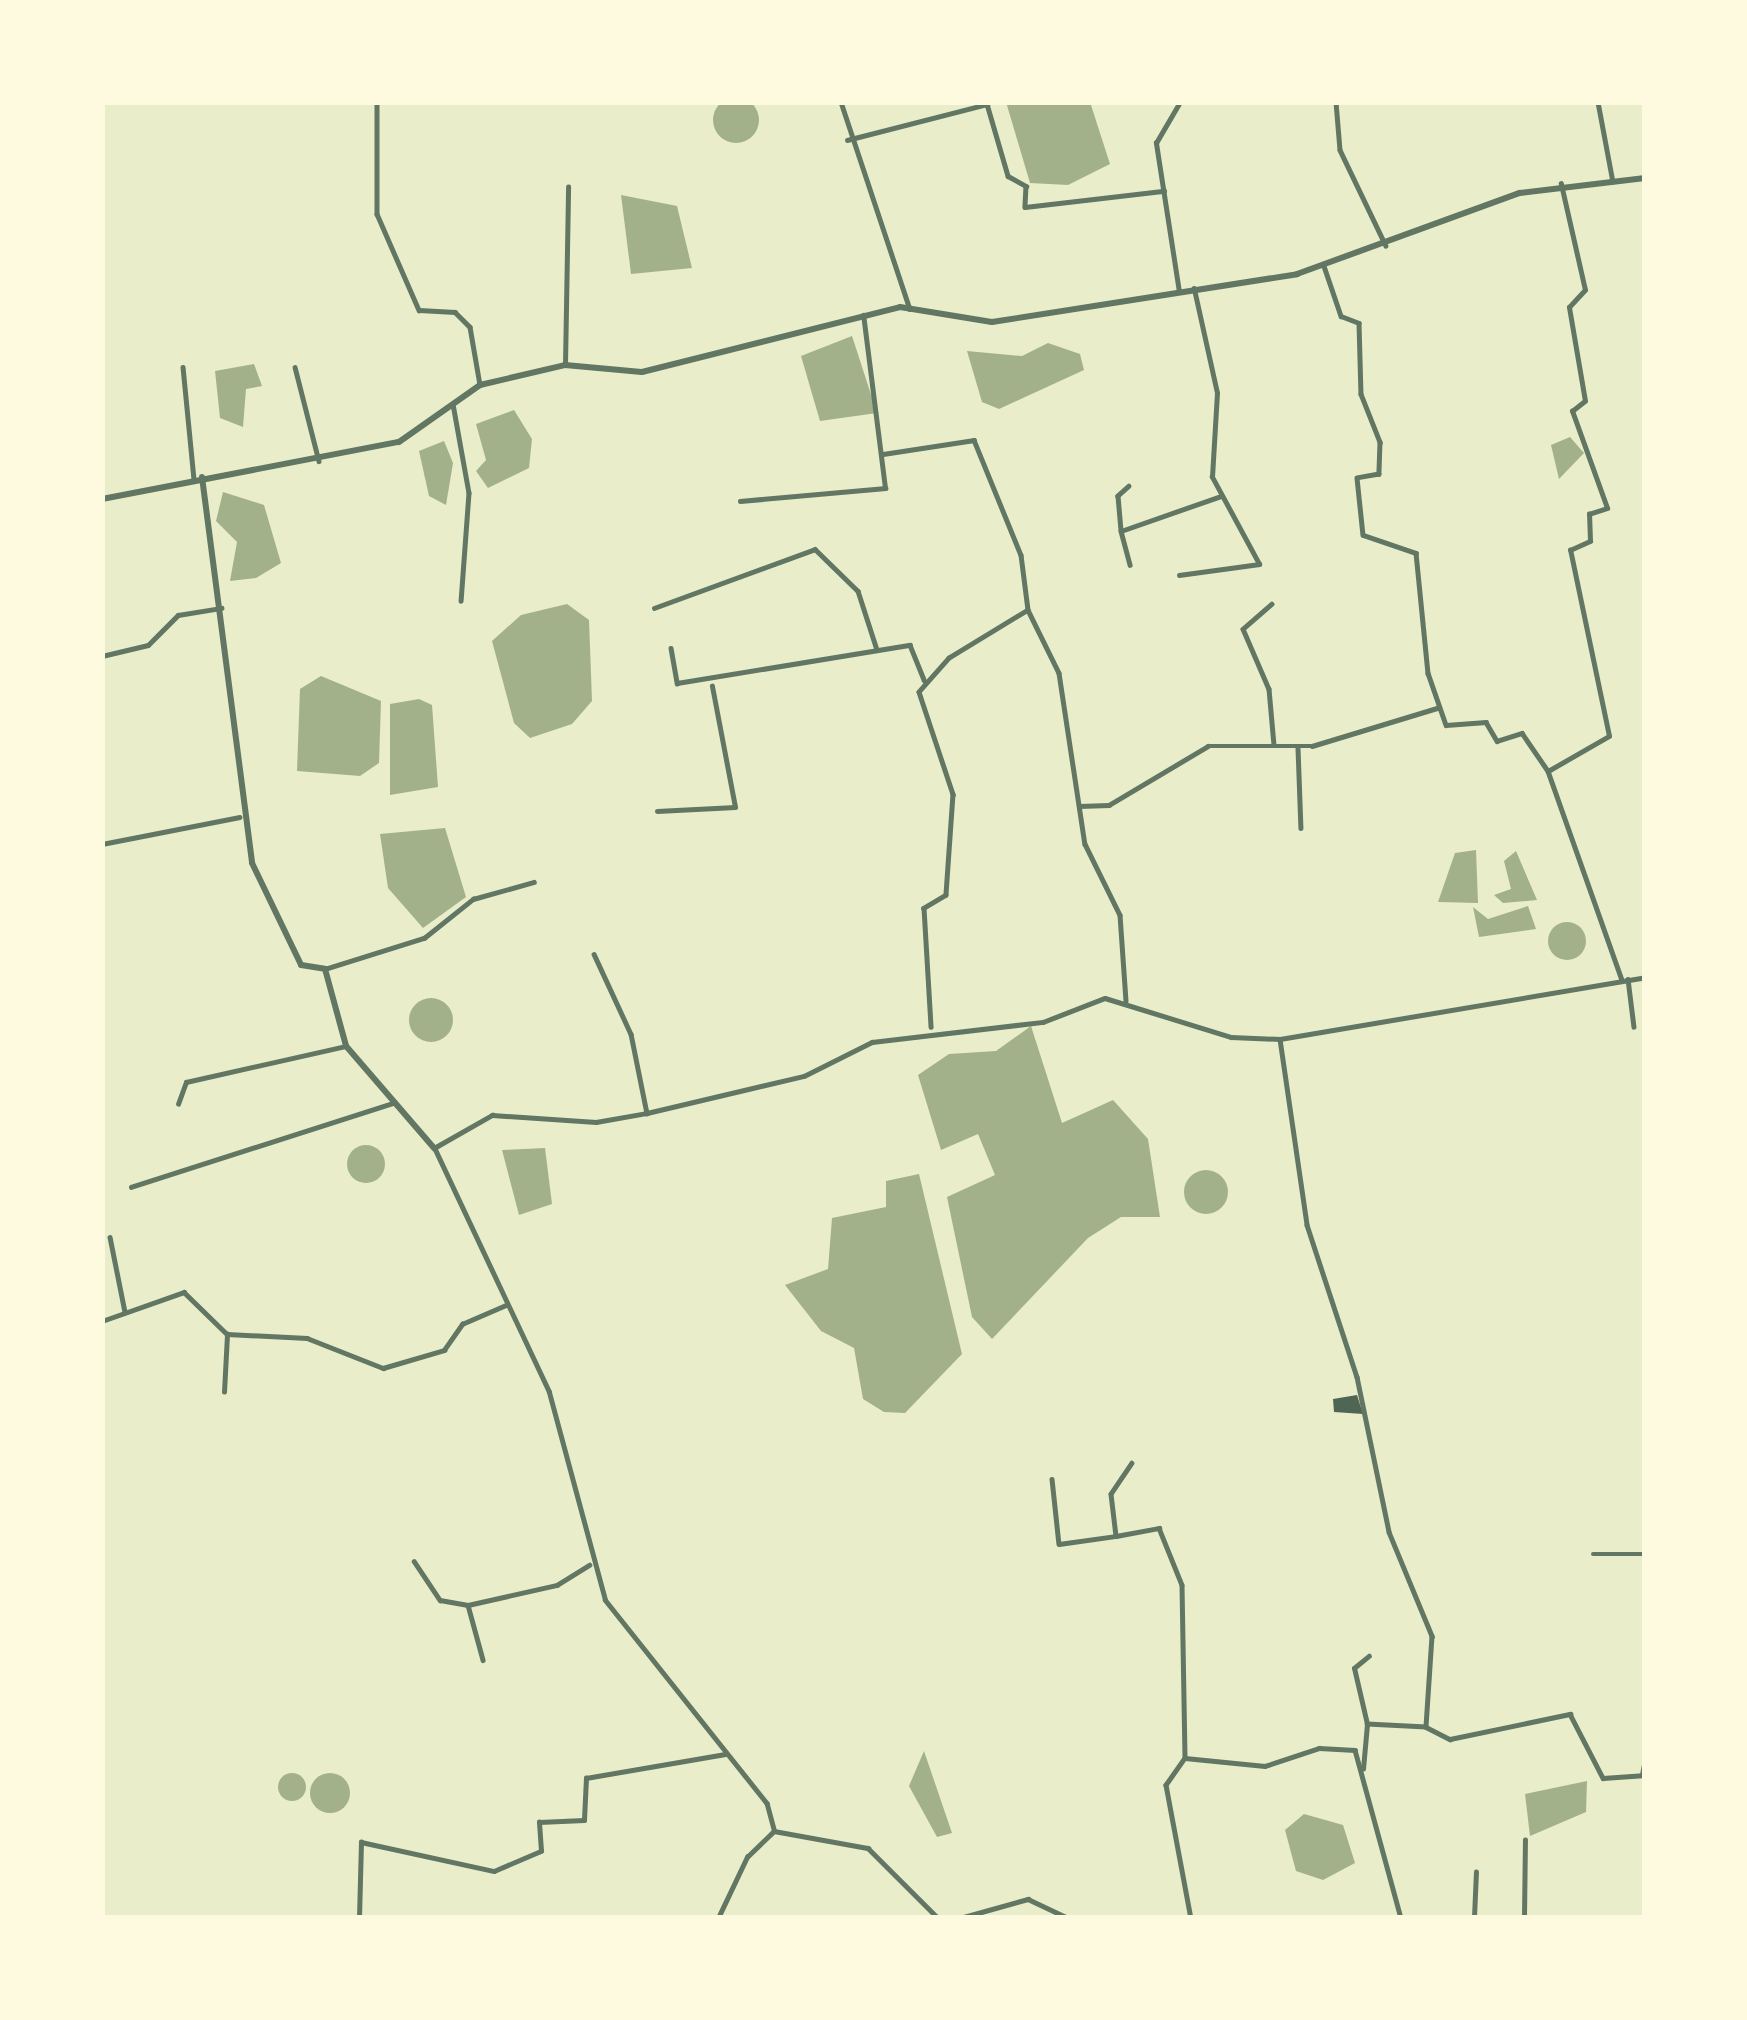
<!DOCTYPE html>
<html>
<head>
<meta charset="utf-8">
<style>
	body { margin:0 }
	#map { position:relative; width:1747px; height:2020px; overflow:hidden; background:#e9edc9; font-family:Spectral,serif }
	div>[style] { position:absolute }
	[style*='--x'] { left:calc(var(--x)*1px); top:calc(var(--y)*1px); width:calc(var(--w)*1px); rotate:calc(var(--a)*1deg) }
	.water>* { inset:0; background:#a3b18a }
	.round { border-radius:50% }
	.building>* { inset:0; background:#4f6655 }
	.minor>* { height:4.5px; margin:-2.25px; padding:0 2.25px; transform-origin:2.25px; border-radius:2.25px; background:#617663 }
	.tertiary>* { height:6px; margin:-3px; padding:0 3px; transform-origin:3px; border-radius:3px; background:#617663 }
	span { translate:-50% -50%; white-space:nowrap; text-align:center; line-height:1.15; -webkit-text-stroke:12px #fefae0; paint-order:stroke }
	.frame { position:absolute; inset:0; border:105px solid #fefae0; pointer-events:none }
</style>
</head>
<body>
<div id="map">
	<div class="water">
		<i class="round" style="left:713px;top:97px;width:46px;height:46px"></i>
		<i style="clip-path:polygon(1006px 102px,1090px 102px,1110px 164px,1068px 185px,1030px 183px)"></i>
		<i style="clip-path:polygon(621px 195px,677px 206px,692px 268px,631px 274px)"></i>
		<i style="clip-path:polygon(852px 336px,877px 413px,820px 421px,801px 356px)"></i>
		<i style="clip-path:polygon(1048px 343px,1080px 354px,1084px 370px,999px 409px,982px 402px,967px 351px,1022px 356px)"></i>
		<i style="clip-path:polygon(254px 364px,262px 386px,246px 389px,243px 427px,220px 418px,215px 371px)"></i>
		<i style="clip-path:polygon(514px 410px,532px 439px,529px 468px,488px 488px,476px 471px,486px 460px,476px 424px)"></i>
		<i style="clip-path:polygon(1570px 437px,1584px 453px,1559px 479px,1551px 445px)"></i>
		<i style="clip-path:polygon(444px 441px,453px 463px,446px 505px,429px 496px,419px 451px)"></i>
		<i style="clip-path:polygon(223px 492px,264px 505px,281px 563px,256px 578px,230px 581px,237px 542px,216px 521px)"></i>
		<i style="clip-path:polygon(567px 604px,589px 620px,592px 701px,572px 724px,530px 738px,514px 723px,492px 641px,521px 615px)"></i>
		<i style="clip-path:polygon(321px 676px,381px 701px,379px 763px,360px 776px,297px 771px,300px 689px)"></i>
		<i style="clip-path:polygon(419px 699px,432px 705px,438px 787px,390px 795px,390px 704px)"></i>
		<i style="clip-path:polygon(445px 828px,466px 897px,423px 928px,388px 888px,380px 834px)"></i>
		<i style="clip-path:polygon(1476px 850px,1478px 903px,1438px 902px,1455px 853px)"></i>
		<i style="clip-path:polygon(1516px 851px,1537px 900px,1503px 903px,1494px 895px,1511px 889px,1504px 861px)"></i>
		<i style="clip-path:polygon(1528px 906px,1536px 929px,1479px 937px,1473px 907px,1488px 919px)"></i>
		<i class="round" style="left:1548px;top:922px;width:38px;height:38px"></i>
		<i class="round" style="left:409px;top:998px;width:44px;height:44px"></i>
		<i style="clip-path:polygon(1031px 1026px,1062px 1123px,1113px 1100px,1148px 1139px,1160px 1217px,1121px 1217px,1088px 1238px,992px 1339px,972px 1317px,947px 1197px,995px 1175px,978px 1134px,941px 1150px,918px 1075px,949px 1054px,996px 1051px)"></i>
		<i class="round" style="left:347px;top:1145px;width:38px;height:38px"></i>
		<i style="clip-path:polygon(545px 1148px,552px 1204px,519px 1215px,502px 1150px)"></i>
		<i class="round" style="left:1184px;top:1170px;width:44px;height:44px"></i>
		<i style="clip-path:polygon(919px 1174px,962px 1354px,905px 1413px,884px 1412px,863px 1399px,854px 1348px,821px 1331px,785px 1285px,828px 1269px,832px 1218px,886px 1207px,886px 1181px)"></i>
		<i style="clip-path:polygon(924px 1751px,952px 1833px,937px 1837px,909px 1786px)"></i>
		<i class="round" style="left:278px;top:1773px;width:28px;height:28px"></i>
		<i class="round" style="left:310px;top:1773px;width:40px;height:40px"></i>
		<i style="clip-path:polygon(1587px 1781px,1586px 1812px,1530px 1836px,1525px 1794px)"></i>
		<i style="clip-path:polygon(1304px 1814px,1343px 1825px,1355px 1863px,1323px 1880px,1296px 1871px,1285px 1830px)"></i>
	</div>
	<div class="building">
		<i style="clip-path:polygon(1357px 1395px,1363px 1414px,1334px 1412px,1333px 1399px)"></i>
	</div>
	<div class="minor">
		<i style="--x:377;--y:102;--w:112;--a:90"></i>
		<i style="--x:377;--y:214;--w:105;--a:66.4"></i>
		<i style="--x:419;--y:310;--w:36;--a:3"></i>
		<i style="--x:455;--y:312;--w:21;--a:45"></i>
		<i style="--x:470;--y:327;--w:59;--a:80.2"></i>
		<i style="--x:841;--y:102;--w:218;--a:71.6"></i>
		<i style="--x:1336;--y:102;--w:48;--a:85.2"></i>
		<i style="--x:1340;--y:150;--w:106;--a:64.4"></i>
		<i style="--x:1598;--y:102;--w:81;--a:79.4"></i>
		<i style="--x:847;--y:140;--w:145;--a:-14.4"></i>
		<i style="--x:987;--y:104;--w:75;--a:73.7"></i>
		<i style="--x:1008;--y:176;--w:21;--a:29"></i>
		<i style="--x:1026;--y:186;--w:21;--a:93"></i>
		<i style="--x:1025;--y:207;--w:140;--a:-6.6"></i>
		<i style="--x:1324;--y:266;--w:53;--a:71.2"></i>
		<i style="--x:1341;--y:316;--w:19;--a:21"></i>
		<i style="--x:1359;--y:323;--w:71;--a:88.4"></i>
		<i style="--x:1361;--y:394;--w:52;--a:68.4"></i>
		<i style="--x:1380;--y:442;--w:32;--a:92"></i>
		<i style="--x:1379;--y:474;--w:22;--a:170"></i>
		<i style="--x:1357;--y:478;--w:57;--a:84"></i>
		<i style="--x:1363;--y:535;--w:56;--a:18.8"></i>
		<i style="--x:1416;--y:553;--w:121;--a:84.3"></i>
		<i style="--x:1428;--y:673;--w:55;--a:70.9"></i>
		<i style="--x:1446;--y:725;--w:40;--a:-4.3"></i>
		<i style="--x:1486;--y:722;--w:22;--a:60"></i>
		<i style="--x:1497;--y:741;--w:26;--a:-18"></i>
		<i style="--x:1522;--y:733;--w:46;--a:55.6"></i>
		<i style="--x:1548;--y:771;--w:222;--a:70.5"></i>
		<i style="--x:1179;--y:292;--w:151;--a:-98.8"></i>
		<i style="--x:1156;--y:143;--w:48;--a:-59.7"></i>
		<i style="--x:565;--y:365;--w:178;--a:-89"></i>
		<i style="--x:183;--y:367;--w:113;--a:84.4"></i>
		<i style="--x:295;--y:367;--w:97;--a:75.7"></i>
		<i style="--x:453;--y:404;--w:90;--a:79.8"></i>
		<i style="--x:469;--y:493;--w:108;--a:94.2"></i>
		<i style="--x:883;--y:454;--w:92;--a:-8.7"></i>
		<i style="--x:974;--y:440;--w:124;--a:67.8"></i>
		<i style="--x:1021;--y:555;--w:55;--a:82.7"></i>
		<i style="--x:1028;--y:610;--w:92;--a:148.7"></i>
		<i style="--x:949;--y:658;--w:45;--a:131.4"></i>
		<i style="--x:919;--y:692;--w:108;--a:71.6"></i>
		<i style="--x:953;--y:794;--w:101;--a:94"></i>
		<i style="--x:946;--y:895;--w:26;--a:149"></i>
		<i style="--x:924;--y:908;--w:119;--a:86.6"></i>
		<i style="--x:1129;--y:486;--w:15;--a:138"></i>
		<i style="--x:1118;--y:496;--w:35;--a:85"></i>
		<i style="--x:1121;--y:531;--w:106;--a:-19.3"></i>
		<i style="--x:740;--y:501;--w:146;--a:-5.1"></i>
		<i style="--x:885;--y:488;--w:174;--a:-97.2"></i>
		<i style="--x:1121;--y:531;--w:35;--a:75"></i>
		<i style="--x:1179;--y:575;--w:81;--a:-7.8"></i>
		<i style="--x:1259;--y:564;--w:99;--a:-118.4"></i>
		<i style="--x:1212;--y:477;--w:84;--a:-86.6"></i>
		<i style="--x:1217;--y:393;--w:107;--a:-102.5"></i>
		<i style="--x:1272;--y:604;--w:38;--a:139"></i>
		<i style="--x:1243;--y:629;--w:65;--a:66.6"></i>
		<i style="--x:1269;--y:689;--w:56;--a:84.9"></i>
		<i style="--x:654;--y:608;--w:171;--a:-20.1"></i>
		<i style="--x:815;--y:549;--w:60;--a:44.3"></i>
		<i style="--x:858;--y:591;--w:62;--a:72.1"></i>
		<i style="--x:1028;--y:610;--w:70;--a:63.8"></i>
		<i style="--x:1059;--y:673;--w:173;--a:81.4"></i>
		<i style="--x:1085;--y:844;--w:79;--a:63.8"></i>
		<i style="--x:1120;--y:915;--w:86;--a:86"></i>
		<i style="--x:671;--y:648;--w:36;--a:80"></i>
		<i style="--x:677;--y:683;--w:236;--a:-9.3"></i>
		<i style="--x:910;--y:645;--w:38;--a:68"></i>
		<i style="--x:102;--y:656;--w:47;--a:-13.4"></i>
		<i style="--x:148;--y:645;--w:42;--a:-45"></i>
		<i style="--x:178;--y:615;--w:44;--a:-9.2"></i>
		<i style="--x:1298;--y:748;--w:80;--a:87.9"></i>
		<i style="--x:1548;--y:771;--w:70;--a:-29.8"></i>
		<i style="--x:1609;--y:736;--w:190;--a:-101.8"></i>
		<i style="--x:1570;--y:550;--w:22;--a:-24"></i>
		<i style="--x:1590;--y:541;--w:27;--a:-92"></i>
		<i style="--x:1589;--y:514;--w:19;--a:-18"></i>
		<i style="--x:1607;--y:508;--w:103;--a:-109.8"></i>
		<i style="--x:1572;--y:411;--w:16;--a:-38"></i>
		<i style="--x:1585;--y:401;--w:95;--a:-99.7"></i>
		<i style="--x:1569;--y:307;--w:23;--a:-47"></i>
		<i style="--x:1585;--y:290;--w:109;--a:-102.8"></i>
		<i style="--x:1079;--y:806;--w:30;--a:-2"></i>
		<i style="--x:1109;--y:805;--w:115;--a:-30.8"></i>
		<i style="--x:1208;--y:746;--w:104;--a:0"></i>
		<i style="--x:1312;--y:746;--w:131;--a:-16.9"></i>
		<i style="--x:657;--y:811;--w:78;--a:-2.9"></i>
		<i style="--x:735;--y:807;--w:123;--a:-100.8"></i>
		<i style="--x:102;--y:844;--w:140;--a:-11.1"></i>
		<i style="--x:594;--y:954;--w:88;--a:65.2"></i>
		<i style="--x:631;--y:1034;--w:81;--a:78.6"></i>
		<i style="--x:325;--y:969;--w:104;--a:-17.4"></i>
		<i style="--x:424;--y:938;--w:63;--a:-38.5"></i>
		<i style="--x:473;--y:899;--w:63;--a:-15.6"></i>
		<i style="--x:1628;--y:979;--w:48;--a:82.9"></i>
		<i style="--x:1280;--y:1039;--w:188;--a:81.7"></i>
		<i style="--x:1307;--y:1225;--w:160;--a:71.8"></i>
		<i style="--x:1357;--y:1377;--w:158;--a:78.3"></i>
		<i style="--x:1389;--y:1532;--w:113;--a:67.5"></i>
		<i style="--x:1432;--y:1636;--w:91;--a:93.8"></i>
		<i style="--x:1426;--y:1727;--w:59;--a:-177.1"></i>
		<i style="--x:1367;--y:1724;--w:57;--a:-103.1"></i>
		<i style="--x:1354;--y:1668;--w:19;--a:-39"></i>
		<i style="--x:178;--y:1104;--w:23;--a:-70"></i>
		<i style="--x:186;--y:1082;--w:164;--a:-12.7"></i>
		<i style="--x:131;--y:1187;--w:275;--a:-17.8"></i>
		<i style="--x:110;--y:1237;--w:76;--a:78.7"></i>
		<i style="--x:102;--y:1321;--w:87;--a:-19.5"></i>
		<i style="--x:184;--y:1292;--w:60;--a:44.3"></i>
		<i style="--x:227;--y:1334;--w:80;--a:2.9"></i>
		<i style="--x:307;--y:1338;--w:82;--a:21.5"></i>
		<i style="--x:383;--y:1368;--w:64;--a:-16.4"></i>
		<i style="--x:444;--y:1350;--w:32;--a:-55"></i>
		<i style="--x:462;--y:1324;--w:48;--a:-23.4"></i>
		<i style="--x:224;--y:1392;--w:58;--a:-87"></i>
		<i style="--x:1132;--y:1463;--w:37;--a:124"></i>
		<i style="--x:1111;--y:1494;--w:42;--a:83.2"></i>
		<i style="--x:1116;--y:1536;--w:44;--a:-10.5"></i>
		<i style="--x:1159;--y:1528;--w:61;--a:68"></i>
		<i style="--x:1182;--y:1585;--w:173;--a:89"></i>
		<i style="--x:1185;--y:1758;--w:33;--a:125"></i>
		<i style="--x:1166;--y:1785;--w:135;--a:79.4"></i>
		<i style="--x:1052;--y:1479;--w:65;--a:83.9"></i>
		<i style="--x:1059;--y:1544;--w:58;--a:-8"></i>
		<i style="--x:1593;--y:1554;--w:52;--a:0"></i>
		<i style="--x:414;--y:1561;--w:47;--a:56.3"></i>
		<i style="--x:440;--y:1600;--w:28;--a:10"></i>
		<i style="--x:468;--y:1605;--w:91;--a:-12.7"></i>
		<i style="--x:557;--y:1585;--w:38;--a:-32"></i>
		<i style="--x:468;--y:1605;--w:57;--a:74.7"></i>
		<i style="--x:1426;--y:1727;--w:27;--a:27"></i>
		<i style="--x:1450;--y:1739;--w:123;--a:-11.8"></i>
		<i style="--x:1570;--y:1714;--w:72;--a:62.7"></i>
		<i style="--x:1603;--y:1778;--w:39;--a:-4"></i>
		<i style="--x:1642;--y:1775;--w:15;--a:-79"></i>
		<i style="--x:1185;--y:1758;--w:80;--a:5.7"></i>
		<i style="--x:1265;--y:1766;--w:57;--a:-18.4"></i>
		<i style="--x:1319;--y:1748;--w:36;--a:3"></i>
		<i style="--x:1355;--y:1750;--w:174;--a:74.7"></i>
		<i style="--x:1363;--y:1769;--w:45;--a:-84.9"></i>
		<i style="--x:774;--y:1831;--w:28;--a:-105"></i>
		<i style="--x:767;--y:1804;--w:260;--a:-128.5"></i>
		<i style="--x:605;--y:1600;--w:215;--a:-105.1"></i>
		<i style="--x:549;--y:1392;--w:270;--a:-115.2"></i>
		<i style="--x:434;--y:1148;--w:67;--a:-29.6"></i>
		<i style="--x:492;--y:1115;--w:104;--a:3.9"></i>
		<i style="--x:596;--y:1122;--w:52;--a:-10"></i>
		<i style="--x:647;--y:1113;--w:161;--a:-13.3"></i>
		<i style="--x:804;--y:1076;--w:76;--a:-26.6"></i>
		<i style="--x:872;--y:1042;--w:172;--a:-6.7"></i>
		<i style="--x:1043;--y:1022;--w:66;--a:-21.2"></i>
		<i style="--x:1105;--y:998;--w:132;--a:17.2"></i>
		<i style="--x:1231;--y:1037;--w:49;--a:2.3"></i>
		<i style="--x:1280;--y:1039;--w:370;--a:-9.6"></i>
		<i style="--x:774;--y:1831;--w:96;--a:10.3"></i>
		<i style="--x:868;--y:1848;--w:99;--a:45"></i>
		<i style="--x:1474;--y:1917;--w:45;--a:-87.5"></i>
		<i style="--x:359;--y:1918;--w:76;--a:-88.5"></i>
		<i style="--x:361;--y:1842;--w:136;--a:12.3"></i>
		<i style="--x:494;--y:1871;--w:51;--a:-23.1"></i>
		<i style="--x:541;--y:1851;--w:29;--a:-94"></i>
		<i style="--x:539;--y:1822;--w:45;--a:-2.5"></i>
		<i style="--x:584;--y:1820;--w:42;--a:-87.3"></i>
		<i style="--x:586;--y:1778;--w:141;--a:-9.8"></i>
		<i style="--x:718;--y:1918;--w:68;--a:-64.6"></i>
		<i style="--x:747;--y:1857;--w:37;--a:-44"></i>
		<i style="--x:960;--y:1918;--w:71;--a:-15.6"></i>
		<i style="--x:1028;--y:1899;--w:44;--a:25.4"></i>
		<i style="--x:1461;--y:1918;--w:23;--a:0"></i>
		<i style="--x:1524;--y:1918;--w:78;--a:-89.3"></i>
	</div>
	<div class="tertiary">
		<i style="--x:202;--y:477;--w:389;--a:82.6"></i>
		<i style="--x:252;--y:863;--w:113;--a:64.3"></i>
		<i style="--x:301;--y:965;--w:24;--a:9"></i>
		<i style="--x:325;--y:969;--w:80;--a:74.7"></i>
		<i style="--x:346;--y:1046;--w:135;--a:49.2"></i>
		<i style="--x:102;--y:499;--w:302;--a:-10.9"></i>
		<i style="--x:399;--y:442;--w:99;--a:-35.1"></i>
		<i style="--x:480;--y:385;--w:87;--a:-13.2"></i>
		<i style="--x:565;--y:365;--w:77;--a:5.2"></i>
		<i style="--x:642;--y:372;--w:266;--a:-14.1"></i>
		<i style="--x:900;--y:307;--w:93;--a:9.3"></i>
		<i style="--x:992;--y:322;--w:309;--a:-8.9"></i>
		<i style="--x:1297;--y:274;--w:237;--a:-20"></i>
		<i style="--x:1520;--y:193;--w:126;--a:-6.8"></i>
	</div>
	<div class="frame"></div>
</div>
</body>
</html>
